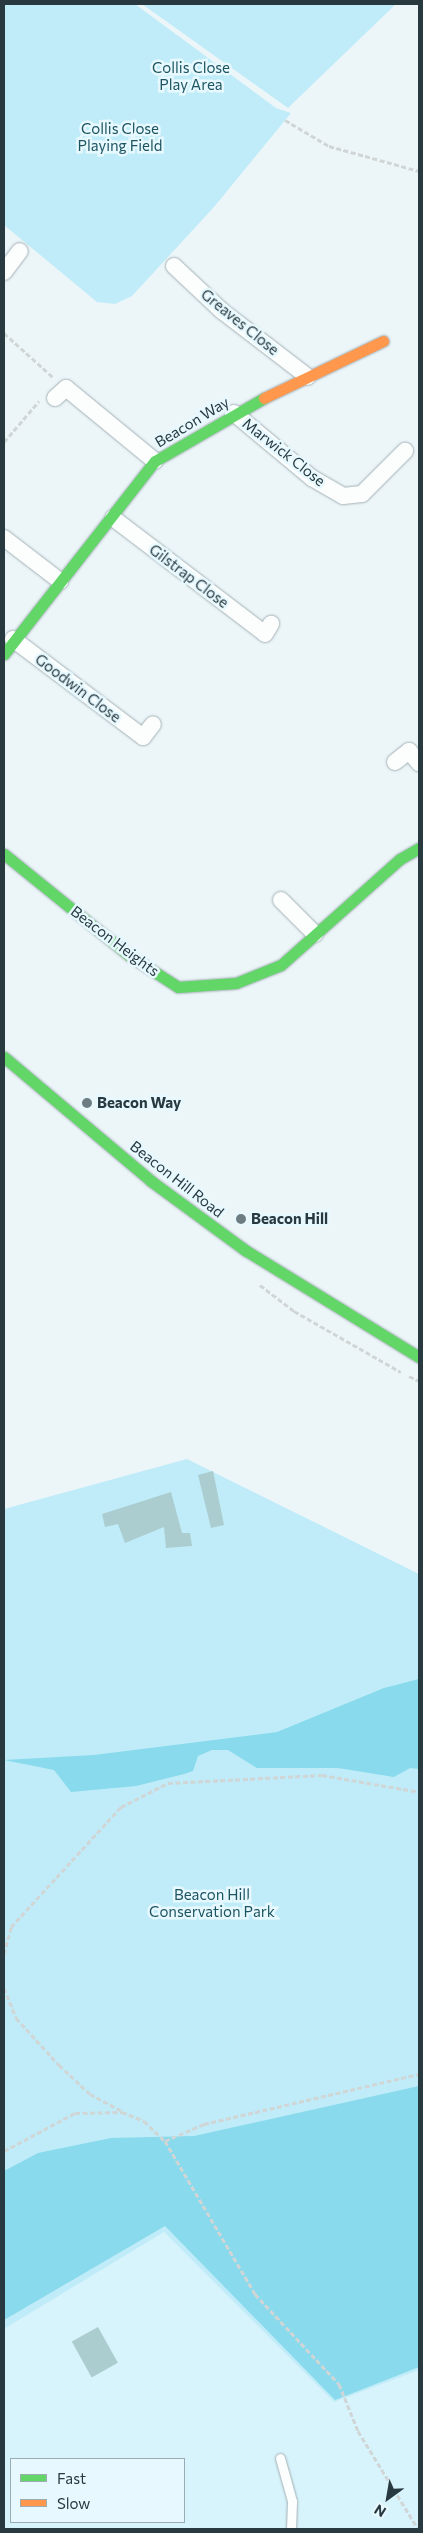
<!DOCTYPE html>
<html>
<head>
<meta charset="utf-8">
<style>
	body { margin:0 }
	#map { position:relative; width:423px; height:2533px; overflow:hidden; background:#ecf6f9; font-family:Commissioner,sans-serif }
	div>[style] { position:absolute }
	[style*='--x'] { left:calc(var(--x)*1px); top:calc(var(--y)*1px); width:calc(var(--w)*1px); rotate:calc(var(--a)*1deg) }
	.built>* { inset:0; background:#d7f3fb }
	.green>* { inset:0; background:#bfecf8 }
	.forest>* { inset:0; background:#88daec }
	.building>* { inset:0; background:#accdcf; transform-origin:0 0 }
	.path>* { height:3px; margin-top:-1.5px; transform-origin:0; background:repeating-linear-gradient(90deg,#d0d5d6 0 5px,transparent 0 7.5px) }
	.roads { filter:drop-shadow(0 0 1px #a4b1b5) drop-shadow(0 0 1px #a4b1b5) }
	.lane>* { height:9px; margin:-4.5px; padding:0 4.5px; transform-origin:4.5px; border-radius:4.5px; background:#fcfefe }
	.street>* { height:16px; margin:-8px; padding:0 8px; transform-origin:8px; border-radius:8px; background:#fcfefe }
	.fast>* { height:11px; margin:-5.5px; padding:0 5.5px; transform-origin:5.5px; border-radius:5.5px; background:#63d668 }
	.slow>* { height:11px; margin:-5.5px; padding:0 5.5px; transform-origin:5.5px; border-radius:5.5px; background:#ff974d }
	.dots>* { width:14px; height:14px; translate:-50% -50%; box-sizing:border-box; border:2px solid #e7f9fe; border-radius:50% }
	span { translate:-50% -50%; white-space:nowrap; text-align:center; line-height:1.15; -webkit-text-stroke:5px #e7f9fe; paint-order:stroke }
	.park-label { font-size:15px; color:#1c5461 }
	.street-label { font-size:15px; color:#283a3f }
	.poi-label { font-size:15px; color:#283a3f; font-weight:700 }
	.left { translate:0 -50%; text-align:left }
	.frame { position:absolute; inset:0; border:5px solid #283a3f; pointer-events:none }
	.legend { position:absolute; left:10px; top:2458px; width:175px; height:65px; box-sizing:border-box; background:#e7f9fe; border:1px solid #9badb2; margin:0; padding:6px 9px; list-style:none; font-size:15px; color:#283a3f }
	.legend li { display:flex; align-items:center; gap:10px; height:25px }
	.legend b { width:25px; border:1px solid #9badb2 }
	.north { position:absolute; left:363px; top:2473px; width:50px; height:50px; -webkit-text-stroke:4px #e7f9fe; paint-order:stroke; rotate:212deg; font-size:14px; font-weight:700; line-height:20px; text-align:center; color:#283a3f }
	.north::after { content:''; display:block; margin:auto; width:18px; height:22px; background:#283a3f; clip-path:polygon(50% 0,100% 100%,50% 72%,0 100%) }
</style>
</head>
<body>
<div id="map">
	<div class="built">
		<i style="clip-path:polygon(evenodd,164px 2232px,334px 2402px,419px 2370px,419px 2529px,4px 2529px,4px 2329px,164px 2232px,11px 2459px,184px 2459px,184px 2522px,11px 2522px,11px 2459px)"></i>
	</div>
	<div class="green">
		<i style="clip-path:polygon(4px 4px,135px 4px,276px 108px,291px 113px,214px 207px,132px 296px,115px 304px,97px 302px,4px 225px)"></i>
		<i style="clip-path:polygon(142px 4px,396px 4px,288px 108px)"></i>
		<i style="clip-path:polygon(187px 1459px,419px 1574px,419px 2370px,334px 2402px,164px 2232px,4px 2329px,4px 1509px)"></i>
	</div>
	<div class="forest">
		<i style="clip-path:polygon(419px 1679px,419px 1769px,410px 1768px,394px 1777px,338px 1768px,257px 1768px,228px 1750px,212px 1750px,198px 1756px,193px 1771px,184px 1774px,136px 1786px,71px 1792px,54px 1770px,4px 1760px,94px 1755px,277px 1732px,384px 1688px)"></i>
		<i style="clip-path:polygon(419px 2086px,419px 2367px,335px 2400px,165px 2226px,4px 2320px,4px 2171px,38px 2153px,111px 2138px,194px 2136px)"></i>
	</div>
	<div class="building">
		<i style="clip-path:polygon(213px 1471px,224px 1525px,211px 1528px,198px 1475px)"></i>
		<i style="clip-path:polygon(171px 1492px,182px 1533px,190px 1533px,192px 1546px,166px 1548px,164px 1527px,125px 1543px,118px 1524px,105px 1527px,102px 1514px)"></i>
		<i style="left:98px;top:2327px;width:41px;height:30px;rotate:61deg"></i>
	</div>
	<div class="path">
		<i style="--x:285;--y:120;--w:51;--a:30.6"></i>
		<i style="--x:329;--y:146;--w:93;--a:15.5"></i>
		<i style="--x:4;--y:333;--w:67;--a:42"></i>
		<i style="--x:4;--y:442;--w:54;--a:-49.5"></i>
		<i style="--x:260;--y:1285;--w:43;--a:37.4"></i>
		<i style="--x:294;--y:1311;--w:123;--a:29.7"></i>
		<i style="--x:409;--y:1376;--w:11;--a:27"></i>
		<i style="--x:4;--y:1954;--w:28;--a:-75"></i>
		<i style="--x:11;--y:1927;--w:163;--a:-47.5"></i>
		<i style="--x:121;--y:1807;--w:53;--a:-27.1"></i>
		<i style="--x:168;--y:1783;--w:154;--a:-3"></i>
		<i style="--x:322;--y:1775;--w:98;--a:9.9"></i>
		<i style="--x:4;--y:1988;--w:32;--a:68"></i>
		<i style="--x:16;--y:2018;--w:64;--a:47.5"></i>
		<i style="--x:59;--y:2065;--w:42;--a:43.1"></i>
		<i style="--x:90;--y:2094;--w:36;--a:28"></i>
		<i style="--x:165;--y:2141;--w:43;--a:-23.6"></i>
		<i style="--x:204;--y:2124;--w:221;--a:-13.1"></i>
		<i style="--x:4;--y:2151;--w:81;--a:-28.2"></i>
		<i style="--x:75;--y:2113;--w:47;--a:-1.2"></i>
		<i style="--x:122;--y:2112;--w:24;--a:22"></i>
		<i style="--x:144;--y:2121;--w:29;--a:44"></i>
		<i style="--x:165;--y:2141;--w:178;--a:59.5"></i>
		<i style="--x:255;--y:2294;--w:123;--a:47"></i>
		<i style="--x:339;--y:2384;--w:51;--a:68"></i>
		<i style="--x:358;--y:2431;--w:115;--a:58.5"></i>
	</div>
	<div class="roads">
		<div class="lane">
			<i style="--x:280;--y:2458;--w:45;--a:74.4"></i>
			<i style="--x:292;--y:2501;--w:28;--a:92"></i>
		</div>
		<div class="street">
			<i style="--x:174;--y:266;--w:66;--a:43.2"></i>
			<i style="--x:222;--y:311;--w:108;--a:37.5"></i>
			<i style="--x:4;--y:272;--w:26;--a:-53"></i>
			<i style="--x:55;--y:398;--w:15;--a:-42"></i>
			<i style="--x:66;--y:388;--w:115;--a:39.4"></i>
			<i style="--x:234;--y:413;--w:102;--a:39.8"></i>
			<i style="--x:312;--y:478;--w:36;--a:30"></i>
			<i style="--x:343;--y:496;--w:19;--a:-6"></i>
			<i style="--x:362;--y:494;--w:61;--a:-45"></i>
			<i style="--x:113;--y:518;--w:191;--a:37.3"></i>
			<i style="--x:265;--y:634;--w:12;--a:-59"></i>
			<i style="--x:4;--y:538;--w:71;--a:37.5"></i>
			<i style="--x:13;--y:639;--w:163;--a:37"></i>
			<i style="--x:143;--y:737;--w:16;--a:-52"></i>
			<i style="--x:395;--y:762;--w:18;--a:-38"></i>
			<i style="--x:409;--y:751;--w:16;--a:50"></i>
			<i style="--x:281;--y:900;--w:48;--a:45"></i>
		</div>
		<div class="fast">
			<i style="--x:4;--y:654;--w:245;--a:-52"></i>
			<i style="--x:155;--y:461;--w:126;--a:-30"></i>
			<i style="--x:4;--y:854;--w:162;--a:39"></i>
			<i style="--x:130;--y:956;--w:57;--a:32.9"></i>
			<i style="--x:178;--y:987;--w:58;--a:-3.9"></i>
			<i style="--x:236;--y:983;--w:48;--a:-21.8"></i>
			<i style="--x:281;--y:965;--w:159;--a:-41.7"></i>
			<i style="--x:400;--y:859;--w:22;--a:-30"></i>
			<i style="--x:4;--y:1057;--w:192;--a:40.1"></i>
			<i style="--x:151;--y:1181;--w:117;--a:36.3"></i>
			<i style="--x:245;--y:1250;--w:204;--a:31.6"></i>
		</div>
		<div class="slow">
			<i style="--x:264;--y:398;--w:132;--a:-25.6"></i>
		</div>
	</div>
	<div class="dots">
		<i style="left:87px;top:1103px;background:#6d7c80"></i>
		<i style="left:241px;top:1219px;background:#6d7c80"></i>
	</div>
	<div class="park-label">
		<span style="left:191px;top:76px">Collis Close<br>Play Area</span>
		<span style="left:120px;top:137px">Collis Close<br>Playing Field</span>
		<span style="left:212px;top:1903px">Beacon Hill<br>Conservation Park</span>
	</div>
	<div class="street-label">
		<span style="left:240px;top:322px;rotate:39deg">Greaves Close</span>
		<span style="left:192px;top:422px;rotate:-31deg">Beacon Way</span>
		<span style="left:284px;top:452px;rotate:38deg">Marwick Close</span>
		<span style="left:189px;top:576px;rotate:37deg">Gilstrap Close</span>
		<span style="left:78px;top:688px;rotate:37deg">Goodwin Close</span>
		<span style="left:115px;top:941px;rotate:37deg">Beacon Heights</span>
		<span style="left:177px;top:1179px;rotate:38deg">Beacon Hill Road</span>
	</div>
	<div class="poi-label">
		<span class="left" style="left:97px;top:1103px">Beacon Way</span>
		<span class="left" style="left:251px;top:1219px">Beacon Hill</span>
	</div>
	<div class="frame"></div>
	<ul class="legend">
	<li><b style="height:6px;background:#63d668"></b>Fast</li>
	<li><b style="height:6px;background:#ff974d"></b>Slow</li>
	</ul>
	<div class="north">N</div>
</div>
</body>
</html>
